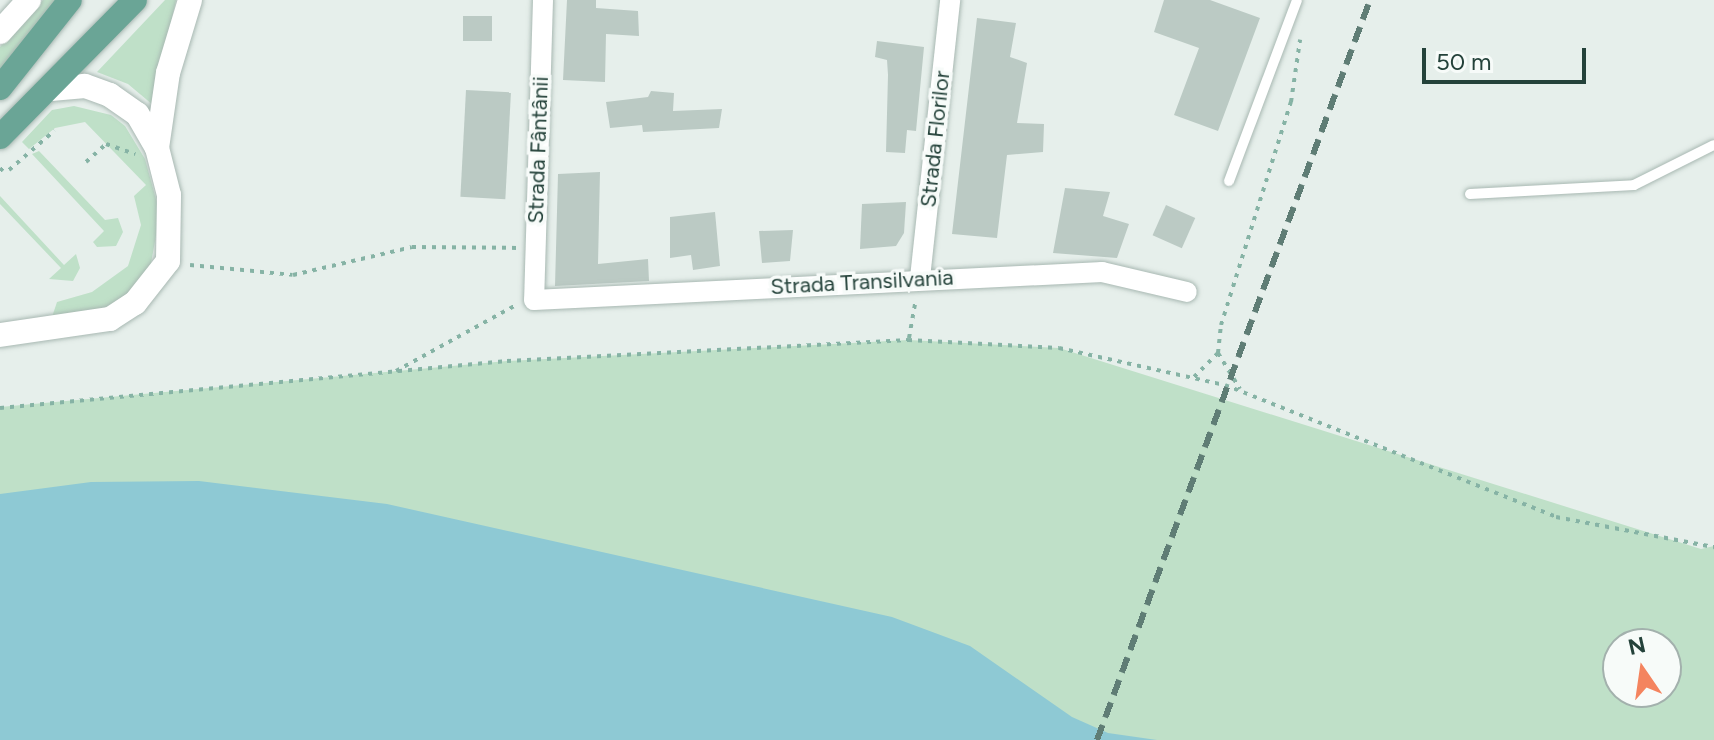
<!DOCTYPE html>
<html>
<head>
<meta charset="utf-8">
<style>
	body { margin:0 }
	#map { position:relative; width:1714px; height:740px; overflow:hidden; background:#e6efeb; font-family:Figtree,sans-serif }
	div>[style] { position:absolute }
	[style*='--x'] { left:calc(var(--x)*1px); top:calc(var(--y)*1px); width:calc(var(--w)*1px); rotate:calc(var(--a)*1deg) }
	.green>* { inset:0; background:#bfe0c8 }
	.water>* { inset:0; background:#8ec9d4 }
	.building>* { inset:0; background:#bbcac4; transform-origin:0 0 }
	.path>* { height:4px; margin-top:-2px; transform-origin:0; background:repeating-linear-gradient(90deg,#86b3a5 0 4px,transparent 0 10px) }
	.roads { filter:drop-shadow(0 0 2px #a8b8b2) drop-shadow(0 0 2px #a8b8b2) }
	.lane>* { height:10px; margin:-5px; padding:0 5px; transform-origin:5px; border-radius:5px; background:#fff }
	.street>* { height:20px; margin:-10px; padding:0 10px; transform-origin:10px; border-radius:10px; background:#fff }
	.secondary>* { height:24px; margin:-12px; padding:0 12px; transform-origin:12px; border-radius:12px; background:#fff }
	.primary>* { height:24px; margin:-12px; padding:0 12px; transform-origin:12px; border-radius:12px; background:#6aa596 }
	.rail>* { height:6px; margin-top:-3px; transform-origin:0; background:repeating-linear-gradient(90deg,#5f7d75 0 16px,transparent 0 24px) }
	span { translate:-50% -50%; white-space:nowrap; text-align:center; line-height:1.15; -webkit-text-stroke:7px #f7fbf9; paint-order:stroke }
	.street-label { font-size:22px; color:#24423a }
	.north { position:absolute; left:1602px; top:628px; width:80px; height:80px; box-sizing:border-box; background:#f7fbf9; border:2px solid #a3b1ad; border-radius:50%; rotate:347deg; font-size:22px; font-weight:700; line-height:32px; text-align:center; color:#24423a }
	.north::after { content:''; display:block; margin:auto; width:28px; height:36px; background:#f4845f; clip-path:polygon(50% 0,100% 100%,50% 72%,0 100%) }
	.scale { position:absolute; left:1422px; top:48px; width:164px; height:36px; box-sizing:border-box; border:4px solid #24423a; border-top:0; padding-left:10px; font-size:24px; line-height:28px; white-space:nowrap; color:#24423a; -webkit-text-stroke:6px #f7fbf9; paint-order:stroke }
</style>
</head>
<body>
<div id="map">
	<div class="green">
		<i style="clip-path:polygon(43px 0,58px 0,0 70px,0 47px)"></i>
		<i style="clip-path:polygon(165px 0,176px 0,153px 105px,128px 84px,97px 72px)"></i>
		<i style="clip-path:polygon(74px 106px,111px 115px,125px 126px,145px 159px,160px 214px,149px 274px,135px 292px,95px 315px,52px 317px,57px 302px,92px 292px,128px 266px,141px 225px,134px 196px,146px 185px,85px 122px,55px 128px,29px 149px,22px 142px,52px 110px)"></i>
		<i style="clip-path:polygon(39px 151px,105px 220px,118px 218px,123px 232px,116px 246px,97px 247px,93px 242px,104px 231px,32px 154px)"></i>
		<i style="clip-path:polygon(0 196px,64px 265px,76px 254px,80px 268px,73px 281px,49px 279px,61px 268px,0 204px)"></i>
		<i style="clip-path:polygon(evenodd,908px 340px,1059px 348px,1701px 549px,1714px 546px,1714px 740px,0 740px,0 407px,507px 361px,908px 340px,1618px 644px,1666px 644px,1666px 692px,1618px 692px,1618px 644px)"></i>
	</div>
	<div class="water">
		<i style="clip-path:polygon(199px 481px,387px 504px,892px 617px,970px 646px,1072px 717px,1108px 733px,1157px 740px,0 740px,0 494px,91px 482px)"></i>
	</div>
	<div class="building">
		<i style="clip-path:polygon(567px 0,596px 0,596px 8px,638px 11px,639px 36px,606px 34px,605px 82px,563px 80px)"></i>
		<i style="clip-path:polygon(1164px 0,1210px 0,1260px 18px,1218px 131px,1174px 115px,1199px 48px,1154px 32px)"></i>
		<i style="left:463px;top:16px;width:29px;height:25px"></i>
		<i style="clip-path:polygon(977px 18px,1016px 23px,1010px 57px,1027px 63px,1017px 123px,1044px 124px,1043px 152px,1007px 155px,997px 238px,952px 234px)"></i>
		<i style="clip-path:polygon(877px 41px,924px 47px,916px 131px,907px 130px,905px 153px,886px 152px,888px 75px,887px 60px,875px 57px)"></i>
		<i style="left:466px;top:90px;width:45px;height:107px;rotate:3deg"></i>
		<i style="clip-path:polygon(651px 91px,674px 93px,673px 111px,722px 109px,719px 128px,643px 132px,642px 125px,610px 128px,606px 102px,648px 97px)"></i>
		<i style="clip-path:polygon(600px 172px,598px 264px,648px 259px,649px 281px,555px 286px,558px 174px)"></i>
		<i style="clip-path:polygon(1065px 188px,1110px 192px,1103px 216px,1129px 224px,1117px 258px,1053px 253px)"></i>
		<i style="clip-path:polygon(906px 202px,904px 233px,896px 246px,860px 249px,862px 204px)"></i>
		<i style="left:1166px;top:205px;width:32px;height:33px;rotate:24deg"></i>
		<i style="clip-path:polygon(715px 212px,720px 266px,693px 270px,691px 255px,670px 258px,670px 217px)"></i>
		<i style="clip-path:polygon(793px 230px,790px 261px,762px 263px,759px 231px)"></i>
	</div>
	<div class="path">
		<i style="--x:86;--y:162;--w:27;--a:-42"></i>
		<i style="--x:106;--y:144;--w:31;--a:19"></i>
		<i style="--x:9;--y:170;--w:60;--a:-40.9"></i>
		<i style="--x:0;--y:171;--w:7;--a:-45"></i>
		<i style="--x:190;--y:265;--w:103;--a:5.5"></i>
		<i style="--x:293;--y:275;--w:122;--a:-13.2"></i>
		<i style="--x:412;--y:247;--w:105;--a:0.5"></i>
		<i style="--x:909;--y:338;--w:39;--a:-80"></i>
		<i style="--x:1218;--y:353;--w:42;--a:58.6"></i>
		<i style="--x:396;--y:371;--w:135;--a:-28.8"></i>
		<i style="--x:1194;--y:377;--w:34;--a:-45"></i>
		<i style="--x:1218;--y:353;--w:28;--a:-84"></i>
		<i style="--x:1221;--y:325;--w:234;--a:-72.6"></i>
		<i style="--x:1291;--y:102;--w:63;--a:-81.7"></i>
		<i style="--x:0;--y:408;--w:509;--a:-5.3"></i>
		<i style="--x:507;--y:361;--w:402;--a:-3"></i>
		<i style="--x:908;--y:340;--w:151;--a:3"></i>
		<i style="--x:1059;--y:348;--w:170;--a:12.6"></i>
		<i style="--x:1225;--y:385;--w:356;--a:21.7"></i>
		<i style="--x:1556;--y:517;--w:161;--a:10.8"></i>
	</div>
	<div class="roads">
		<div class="lane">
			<i style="--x:1229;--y:181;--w:193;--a:-69.4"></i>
			<i style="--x:1470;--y:194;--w:164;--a:-3.1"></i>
			<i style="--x:1634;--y:185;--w:89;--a:-26.6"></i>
		</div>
		<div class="street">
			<i style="--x:543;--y:0;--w:300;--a:91.7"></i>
			<i style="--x:534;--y:300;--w:569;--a:-2.82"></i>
			<i style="--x:1102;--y:272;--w:87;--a:13.2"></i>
			<i style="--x:920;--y:278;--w:280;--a:-83.8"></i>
		</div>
		<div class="secondary">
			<i style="--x:0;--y:32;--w:43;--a:-47.8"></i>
			<i style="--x:157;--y:148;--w:76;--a:-81.7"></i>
			<i style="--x:168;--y:73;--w:76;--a:-73.2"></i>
			<i style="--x:0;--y:335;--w:111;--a:-8.3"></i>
			<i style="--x:110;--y:319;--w:30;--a:-33"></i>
			<i style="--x:135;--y:303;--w:53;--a:-51.8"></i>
			<i style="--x:168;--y:261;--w:66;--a:-89.1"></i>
			<i style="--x:169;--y:195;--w:49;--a:-104.3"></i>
			<i style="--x:157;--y:148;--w:39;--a:-120"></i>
			<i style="--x:137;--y:114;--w:33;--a:-145"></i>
			<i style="--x:110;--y:95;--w:27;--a:-160"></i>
			<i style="--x:85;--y:86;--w:37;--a:175"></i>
		</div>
		<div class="primary">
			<i style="--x:0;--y:88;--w:112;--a:-51.5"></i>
			<i style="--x:0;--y:137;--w:192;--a:-45.4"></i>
		</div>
	</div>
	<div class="rail">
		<i style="--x:1097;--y:740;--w:789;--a:-69.75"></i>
	</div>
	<div class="street-label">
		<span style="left:935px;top:139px;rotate:-84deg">Strada Florilor</span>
		<span style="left:538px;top:150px;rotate:-88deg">Strada Fântânii</span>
		<span style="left:862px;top:282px;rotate:-3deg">Strada Transilvania</span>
	</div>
	<div class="north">N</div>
	<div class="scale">50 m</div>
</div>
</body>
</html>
